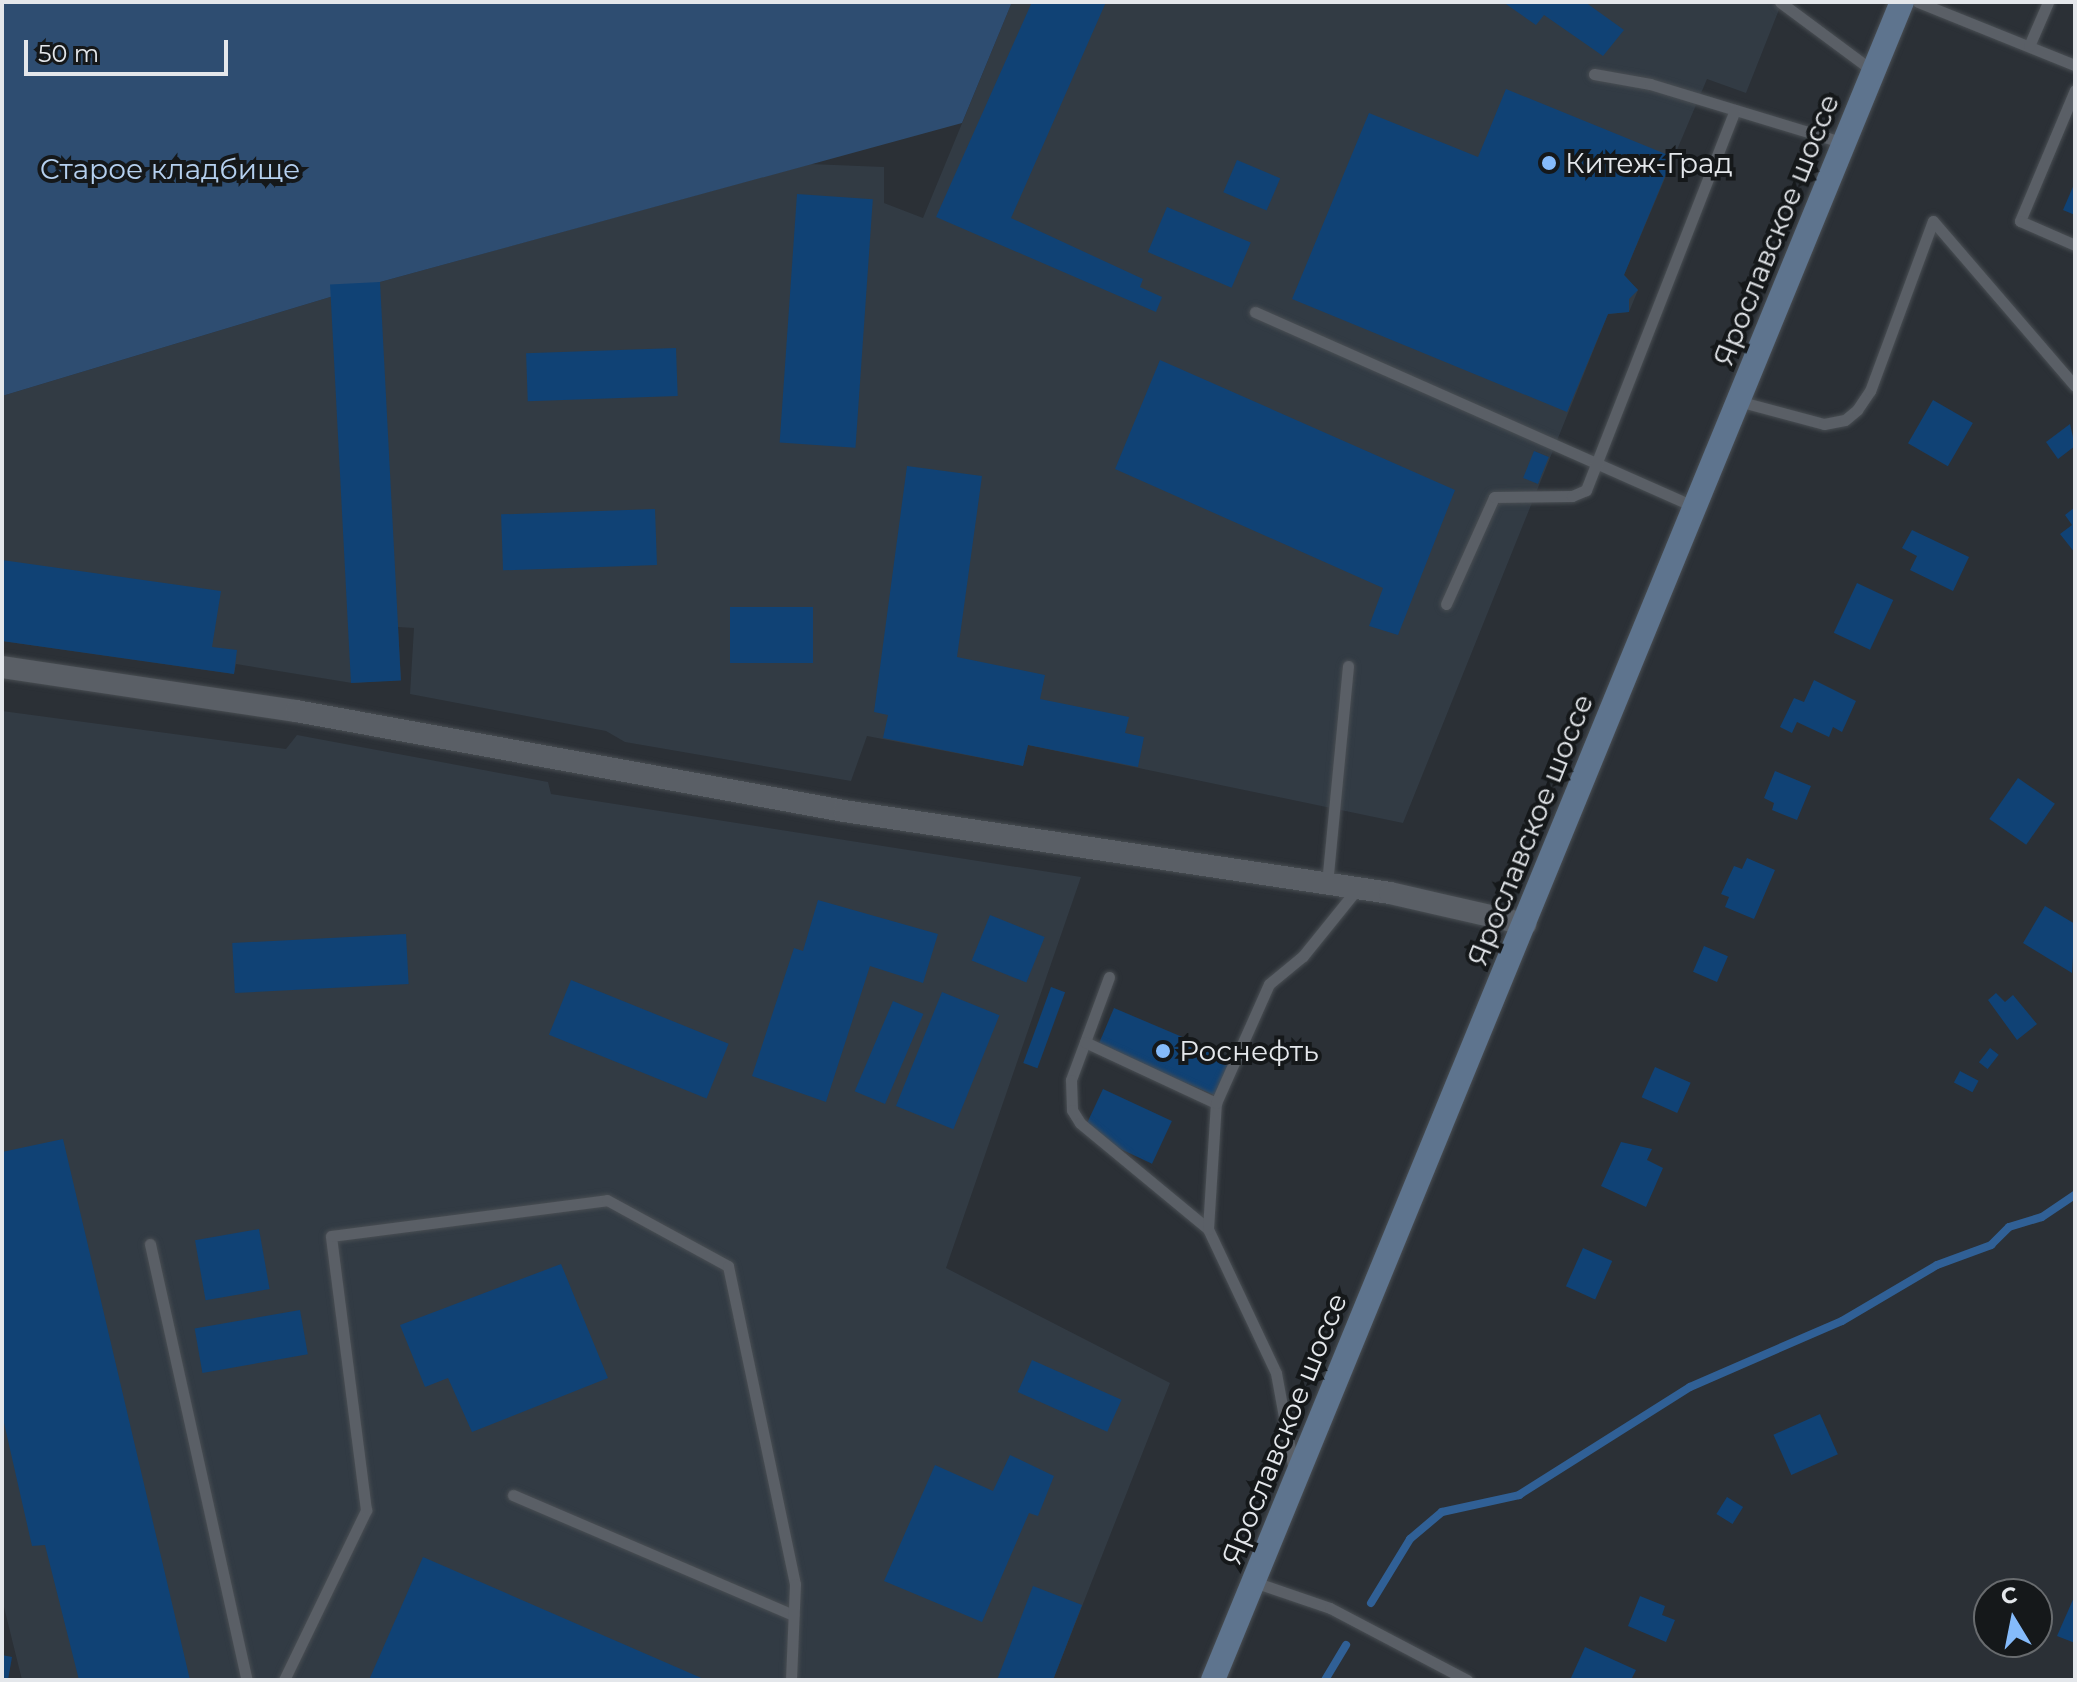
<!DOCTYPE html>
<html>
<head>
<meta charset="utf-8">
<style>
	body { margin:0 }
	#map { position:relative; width:2077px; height:1682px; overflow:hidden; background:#2b3036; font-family:Montserrat,sans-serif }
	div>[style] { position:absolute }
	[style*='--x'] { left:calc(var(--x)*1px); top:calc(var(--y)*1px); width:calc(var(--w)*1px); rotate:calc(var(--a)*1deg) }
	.built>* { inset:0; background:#323b44 }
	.green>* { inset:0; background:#2e4d71 }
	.stream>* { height:8px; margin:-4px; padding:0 4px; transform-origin:4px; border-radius:4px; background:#306096 }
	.building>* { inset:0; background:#104275; transform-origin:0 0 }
	.roads { filter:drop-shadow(0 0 2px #494e53) drop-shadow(0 0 2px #494e53) }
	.lane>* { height:11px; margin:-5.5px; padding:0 5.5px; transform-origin:5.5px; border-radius:5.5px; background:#5a5f66 }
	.street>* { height:22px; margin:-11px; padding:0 11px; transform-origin:11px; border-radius:11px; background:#5a5f66 }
	.secondary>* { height:24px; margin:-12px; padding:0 12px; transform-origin:12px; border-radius:12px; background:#5e748e }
	.dots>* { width:22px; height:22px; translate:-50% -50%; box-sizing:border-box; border:4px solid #15181a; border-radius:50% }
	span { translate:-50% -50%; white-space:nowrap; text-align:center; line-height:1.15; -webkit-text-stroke:8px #15181a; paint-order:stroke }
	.poi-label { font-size:28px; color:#e4e7eb }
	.left { translate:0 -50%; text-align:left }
	.park-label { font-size:28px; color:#b5d0ef }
	.street-label { font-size:28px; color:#e4e7eb }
	.frame { position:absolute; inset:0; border:4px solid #e4e7eb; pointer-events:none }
	.north { position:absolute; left:1973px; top:1578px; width:80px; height:80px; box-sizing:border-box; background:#15181a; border:2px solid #686b6e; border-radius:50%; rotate:350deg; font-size:22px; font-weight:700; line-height:32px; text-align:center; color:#e4e7eb }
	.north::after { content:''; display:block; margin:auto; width:28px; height:36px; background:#85bbfb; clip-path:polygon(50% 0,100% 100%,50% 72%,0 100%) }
	.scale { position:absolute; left:24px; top:40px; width:204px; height:36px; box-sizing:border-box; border:4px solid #e4e7eb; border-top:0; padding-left:10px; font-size:24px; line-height:28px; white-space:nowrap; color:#e4e7eb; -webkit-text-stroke:6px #15181a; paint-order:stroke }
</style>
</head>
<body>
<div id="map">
	<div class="built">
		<i style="clip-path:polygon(1012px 2px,1782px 2px,1746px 93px,1707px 79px,1624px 275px,1638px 290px,1629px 312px,1608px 314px,1403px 823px,1028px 745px,1023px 766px,867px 736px,851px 781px,625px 742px,606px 731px,410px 694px,414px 628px,398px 627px,401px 680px,352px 683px,236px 664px,234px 674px,2px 641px,2px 396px,380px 282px,810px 164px,884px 167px,884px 203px,923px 218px)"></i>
		<i style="clip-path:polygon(2px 711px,286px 749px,297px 735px,548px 782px,551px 794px,1081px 877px,946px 1268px,1170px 1383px,1053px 1680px,22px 1680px,2px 1599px)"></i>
	</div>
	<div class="green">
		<i style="clip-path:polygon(2px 2px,1012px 2px,962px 123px,380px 282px,2px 396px)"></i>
	</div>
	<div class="stream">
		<i style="--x:1371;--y:1603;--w:75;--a:-58.6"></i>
		<i style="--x:1410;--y:1539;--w:42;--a:-40.2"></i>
		<i style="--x:1442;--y:1512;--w:79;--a:-12.4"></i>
		<i style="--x:1519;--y:1495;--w:202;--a:-32.3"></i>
		<i style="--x:1690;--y:1387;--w:166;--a:-23.5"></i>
		<i style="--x:1842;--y:1321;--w:110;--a:-30.5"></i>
		<i style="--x:1937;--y:1265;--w:58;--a:-20.3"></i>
		<i style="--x:1991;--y:1245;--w:25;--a:-45"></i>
		<i style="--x:2009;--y:1227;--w:34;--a:-17"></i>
		<i style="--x:2042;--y:1217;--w:40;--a:-34"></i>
		<i style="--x:1325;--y:1680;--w:41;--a:-59"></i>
	</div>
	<div class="building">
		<i style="clip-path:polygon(1032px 2px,1106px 2px,1011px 218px,1143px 279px,1140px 287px,1162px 297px,1156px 312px,936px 217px)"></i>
		<i style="clip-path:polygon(1503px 2px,1585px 2px,1624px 30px,1603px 56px,1544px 15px,1536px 25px)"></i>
		<i style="clip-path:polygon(1506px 89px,1673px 157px,1624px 275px,1638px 290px,1629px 299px,1629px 312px,1608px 314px,1567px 412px,1292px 299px,1369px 113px,1478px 157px)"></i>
		<i style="left:1237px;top:160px;width:47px;height:35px;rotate:23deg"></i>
		<i style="clip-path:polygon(2075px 182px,2075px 215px,2063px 210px)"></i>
		<i style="left:797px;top:194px;width:76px;height:249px;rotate:4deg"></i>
		<i style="left:1167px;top:207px;width:91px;height:49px;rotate:23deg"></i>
		<i style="left:380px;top:282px;width:399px;height:50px;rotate:87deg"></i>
		<i style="left:676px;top:348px;width:48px;height:150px;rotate:88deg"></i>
		<i style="clip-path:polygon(1160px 360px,1455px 490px,1398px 635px,1369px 626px,1383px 588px,1115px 469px)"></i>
		<i style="left:1933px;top:400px;width:46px;height:50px;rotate:30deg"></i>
		<i style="clip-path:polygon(2070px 424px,2075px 446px,2058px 459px,2046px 442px)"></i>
		<i style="left:1534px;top:451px;width:16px;height:29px;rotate:22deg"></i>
		<i style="clip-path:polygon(907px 466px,982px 476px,957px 657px,1045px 675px,1040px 699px,1129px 717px,1125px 733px,1144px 737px,1138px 767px,1028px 745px,1023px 766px,883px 738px,888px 715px,874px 712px)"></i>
		<i style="clip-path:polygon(2075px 507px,2075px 553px,2060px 534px,2072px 525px,2065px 515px)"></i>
		<i style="left:655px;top:509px;width:56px;height:154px;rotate:88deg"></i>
		<i style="clip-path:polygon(1912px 530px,1969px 557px,1953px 591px,1910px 570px,1917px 556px,1902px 548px)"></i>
		<i style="clip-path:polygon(2px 560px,221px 591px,212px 647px,237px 650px,234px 674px,2px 641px)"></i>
		<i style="left:1857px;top:583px;width:40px;height:55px;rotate:25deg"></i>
		<i style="left:730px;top:607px;width:83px;height:56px"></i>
		<i style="clip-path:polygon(1814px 680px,1856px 701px,1842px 732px,1833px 727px,1829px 737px,1797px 722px,1792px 733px,1780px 727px,1794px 698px,1804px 702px)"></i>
		<i style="clip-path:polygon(1775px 771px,1811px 786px,1797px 820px,1772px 810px,1774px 803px,1764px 798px)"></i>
		<i style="left:2018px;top:778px;width:45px;height:50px;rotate:35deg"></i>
		<i style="clip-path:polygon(1747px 858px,1775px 870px,1754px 919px,1725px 907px,1729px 897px,1721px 894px,1734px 866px,1742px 869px)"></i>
		<i style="clip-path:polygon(818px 900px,938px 934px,923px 983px,870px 966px,826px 1102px,752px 1076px,794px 948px,803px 951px)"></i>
		<i style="clip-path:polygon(2045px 906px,2075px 924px,2072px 973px,2023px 943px)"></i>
		<i style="left:990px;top:915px;width:59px;height:49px;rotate:22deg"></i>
		<i style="left:406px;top:934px;width:50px;height:174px;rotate:87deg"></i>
		<i style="left:1704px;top:946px;width:26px;height:28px;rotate:23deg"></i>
		<i style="left:571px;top:980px;width:170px;height:59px;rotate:22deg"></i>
		<i style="left:1051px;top:987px;width:15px;height:81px;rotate:20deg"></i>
		<i style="left:942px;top:992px;width:62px;height:123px;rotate:22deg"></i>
		<i style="clip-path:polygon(1996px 993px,2005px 1002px,2013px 995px,2037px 1024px,2017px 1040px,1988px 1000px)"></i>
		<i style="left:893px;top:1001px;width:33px;height:98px;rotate:23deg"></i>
		<i style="left:1114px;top:1008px;width:128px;height:41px;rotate:23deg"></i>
		<i style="left:1990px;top:1048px;width:11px;height:18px;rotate:38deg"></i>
		<i style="left:1655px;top:1067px;width:39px;height:33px;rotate:24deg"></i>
		<i style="left:1960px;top:1071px;width:21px;height:13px;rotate:28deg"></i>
		<i style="left:1103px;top:1089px;width:76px;height:47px;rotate:25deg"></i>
		<i style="clip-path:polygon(63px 1139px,190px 1680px,79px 1680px,45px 1545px,32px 1546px,2px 1414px,2px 1152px)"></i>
		<i style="clip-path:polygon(1621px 1142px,1652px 1149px,1647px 1160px,1663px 1168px,1646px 1207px,1601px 1186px)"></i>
		<i style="left:259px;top:1229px;width:61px;height:65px;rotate:80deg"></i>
		<i style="left:1583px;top:1248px;width:32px;height:42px;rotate:24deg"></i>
		<i style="clip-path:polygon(561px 1264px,608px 1378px,472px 1432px,448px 1378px,425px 1387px,400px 1325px)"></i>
		<i style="left:300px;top:1310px;width:45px;height:107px;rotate:80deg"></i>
		<i style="left:1032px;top:1360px;width:98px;height:35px;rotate:24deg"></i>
		<i style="left:1820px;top:1414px;width:44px;height:51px;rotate:66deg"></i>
		<i style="clip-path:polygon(1010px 1455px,1054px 1476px,1038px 1516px,1029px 1513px,982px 1622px,884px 1581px,935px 1465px,993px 1491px)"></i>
		<i style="left:1727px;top:1497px;width:19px;height:20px;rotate:32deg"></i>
		<i style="clip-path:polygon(423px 1557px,706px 1680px,369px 1680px)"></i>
		<i style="clip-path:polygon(1033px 1586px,1082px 1605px,1053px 1680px,997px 1680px)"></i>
		<i style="clip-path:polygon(2075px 1595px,2075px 1643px,2057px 1636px)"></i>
		<i style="clip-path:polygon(1640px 1596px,1665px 1606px,1662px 1615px,1675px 1620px,1666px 1642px,1628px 1626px)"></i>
		<i style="clip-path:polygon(1585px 1647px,1636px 1670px,1631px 1680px,1570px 1680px)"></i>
		<i style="clip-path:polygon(2px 1655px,12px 1657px,8px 1680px,2px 1680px)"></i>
	</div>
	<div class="roads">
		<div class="lane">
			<i style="--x:1780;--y:2;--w:116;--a:36.6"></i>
			<i style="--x:1918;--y:2;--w:169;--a:21.9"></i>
			<i style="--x:2029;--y:46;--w:48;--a:-66.6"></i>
			<i style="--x:1594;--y:74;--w:57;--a:10.1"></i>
			<i style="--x:1650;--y:84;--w:203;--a:16.9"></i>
			<i style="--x:2075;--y:90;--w:142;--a:112.8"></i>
			<i style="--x:2020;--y:221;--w:60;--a:23.6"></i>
			<i style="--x:1255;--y:312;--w:479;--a:23.9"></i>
			<i style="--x:1738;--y:401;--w:89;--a:15"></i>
			<i style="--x:1824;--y:424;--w:21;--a:-11"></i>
			<i style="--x:1845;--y:420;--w:16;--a:-40"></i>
			<i style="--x:1857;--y:410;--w:23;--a:-56"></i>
			<i style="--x:1870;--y:391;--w:181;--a:-69.7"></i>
			<i style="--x:1933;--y:221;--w:218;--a:49.3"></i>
			<i style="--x:1446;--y:604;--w:117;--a:-65.8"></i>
			<i style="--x:1494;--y:497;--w:78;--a:-0.7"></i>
			<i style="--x:1572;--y:496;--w:15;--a:-23"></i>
			<i style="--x:1586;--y:490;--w:408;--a:-68.6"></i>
			<i style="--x:1327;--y:884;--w:219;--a:-84.5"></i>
			<i style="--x:1109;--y:977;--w:110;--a:110.3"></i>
			<i style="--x:1071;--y:1080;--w:30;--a:88"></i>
			<i style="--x:1072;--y:1110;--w:15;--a:58"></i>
			<i style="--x:1080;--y:1123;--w:166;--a:39.6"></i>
			<i style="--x:1208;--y:1229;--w:159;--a:64.7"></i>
			<i style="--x:1276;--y:1373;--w:100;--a:79.6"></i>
			<i style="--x:1085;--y:1042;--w:145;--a:25"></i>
			<i style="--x:1208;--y:1229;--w:126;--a:-86.4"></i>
			<i style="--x:1216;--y:1103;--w:130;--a:-66"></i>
			<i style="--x:1269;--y:984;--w:44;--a:-39.5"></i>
			<i style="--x:1303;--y:956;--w:86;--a:-51.1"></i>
			<i style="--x:150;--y:1244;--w:447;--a:77.5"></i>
			<i style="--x:513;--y:1495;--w:305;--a:23.2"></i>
			<i style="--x:1254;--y:1582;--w:80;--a:18.9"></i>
			<i style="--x:1330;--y:1608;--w:155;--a:27.7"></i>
			<i style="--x:284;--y:1680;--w:189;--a:-64.2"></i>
			<i style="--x:366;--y:1510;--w:276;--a:-97.3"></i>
			<i style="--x:331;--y:1236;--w:278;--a:-7.4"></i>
			<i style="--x:607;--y:1200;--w:138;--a:28.6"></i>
			<i style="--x:728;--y:1266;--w:325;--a:78.1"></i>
			<i style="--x:795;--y:1584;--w:96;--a:92.4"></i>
		</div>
		<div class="street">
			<i style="--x:2;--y:667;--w:297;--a:8.5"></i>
			<i style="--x:296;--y:711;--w:557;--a:10.34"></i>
			<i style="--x:844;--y:811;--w:552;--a:8.54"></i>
			<i style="--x:1390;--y:893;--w:139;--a:12.9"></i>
		</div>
		<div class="secondary">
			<i style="--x:1213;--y:1680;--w:1814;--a:-67.68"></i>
		</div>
	</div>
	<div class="dots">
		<i style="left:1549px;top:163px;background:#85bbfb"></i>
		<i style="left:1163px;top:1051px;background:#85bbfb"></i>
	</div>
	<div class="poi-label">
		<span class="left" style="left:1565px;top:163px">Китеж-Град</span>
		<span class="left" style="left:1179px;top:1051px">Роснефть</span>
	</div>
	<div class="park-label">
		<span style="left:170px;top:169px">Старое кладбище</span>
	</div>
	<div class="street-label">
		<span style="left:1776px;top:230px;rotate:-68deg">Ярославское шоссе</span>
		<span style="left:1530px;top:830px;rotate:-68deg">Ярославское шоссе</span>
		<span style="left:1284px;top:1429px;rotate:-68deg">Ярославское шоссе</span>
	</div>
	<div class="frame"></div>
	<div class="north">С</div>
	<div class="scale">50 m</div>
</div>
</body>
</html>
